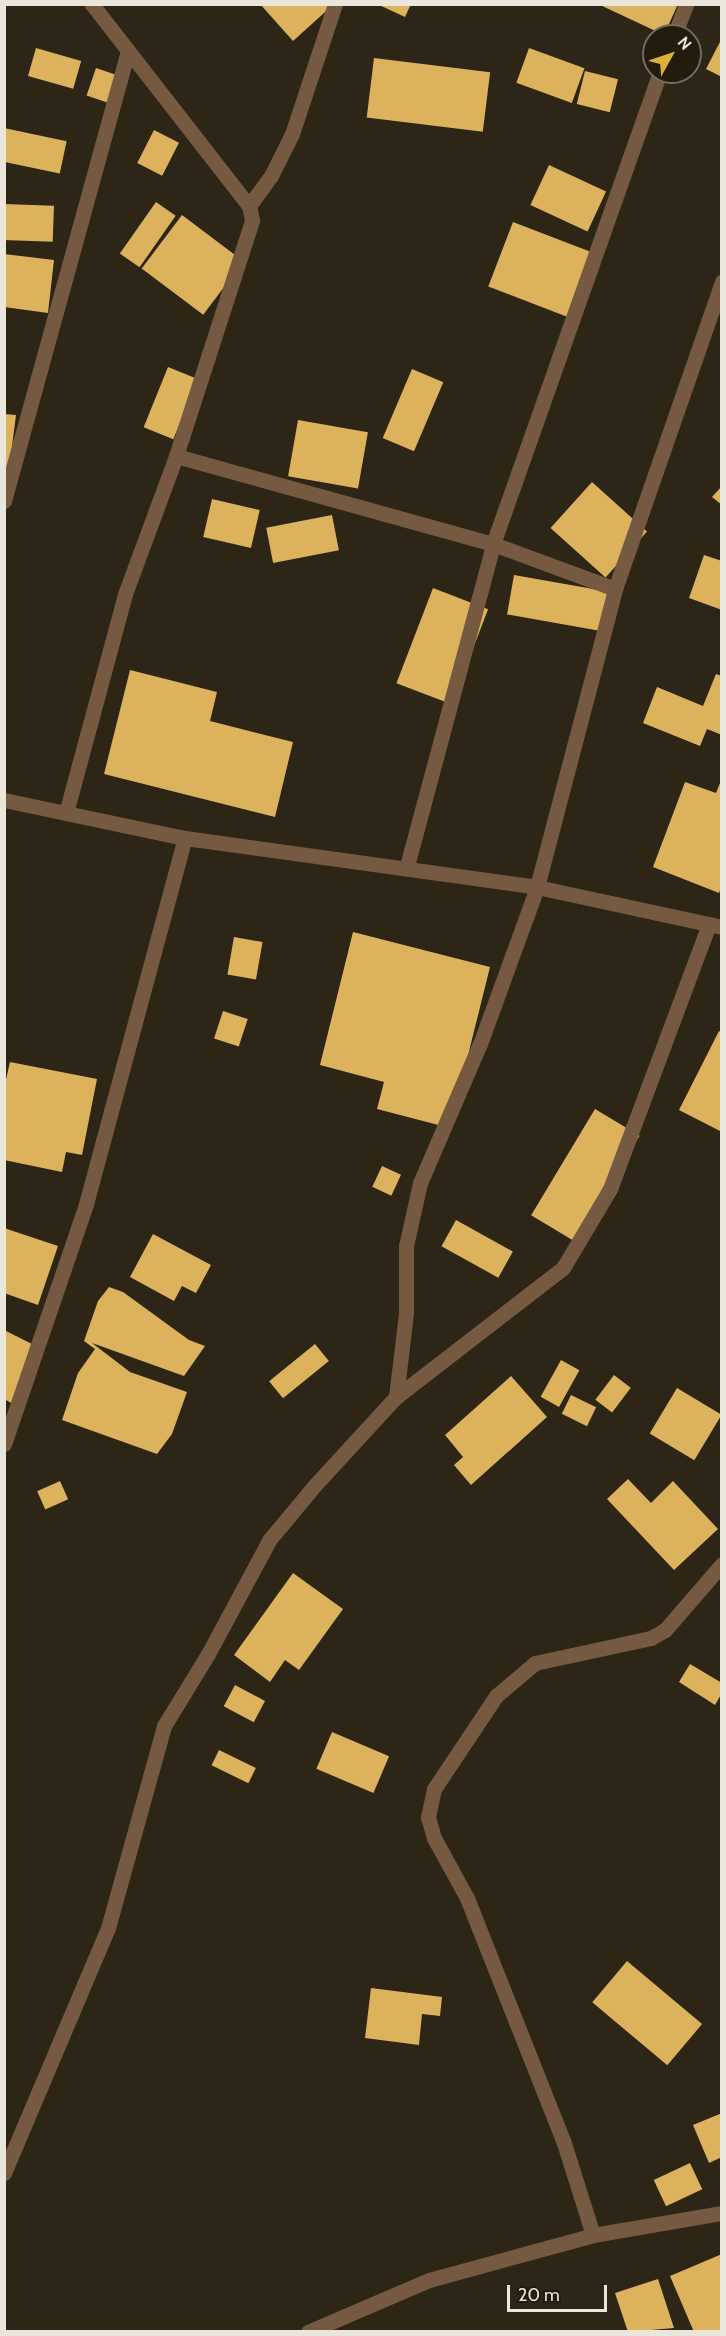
<!DOCTYPE html>
<html>
<head>
<meta charset="utf-8">
<style>
	body { margin:0 }
	#map { position:relative; width:726px; height:2336px; overflow:hidden; background:#2d2516; font-family:Cabin,sans-serif }
	div>[style] { position:absolute }
	[style*='--x'] { left:calc(var(--x)*1px); top:calc(var(--y)*1px); width:calc(var(--w)*1px); rotate:calc(var(--a)*1deg) }
	.building>* { inset:0; background:#dcb25c; transform-origin:0 0 }
	.street>* { height:15px; margin:-7.5px; padding:0 7.5px; transform-origin:7.5px; border-radius:7.5px; background:#755a41 }
	span { translate:-50% -50%; white-space:nowrap; text-align:center; line-height:1.15; -webkit-text-stroke:6px #231b0c; paint-order:stroke }
	.frame { position:absolute; inset:0; border:6px solid #ebe6dc; pointer-events:none }
	.north { position:absolute; left:642px; top:24px; width:60px; height:60px; box-sizing:border-box; background:#231b0c; border:2px solid #736c5f; border-radius:50%; rotate:50deg; font-size:16px; font-weight:700; line-height:24px; text-align:center; color:#ebe6dc }
	.north::after { content:''; display:block; margin:auto; width:21px; height:27px; background:#d7b434; clip-path:polygon(50% 0,100% 100%,50% 72%,0 100%) }
	.scale { position:absolute; left:507px; top:2285px; width:100px; height:27px; box-sizing:border-box; border:3px solid #ebe6dc; border-top:0; padding-left:8px; font-size:18px; line-height:21px; white-space:nowrap; color:#ebe6dc; -webkit-text-stroke:4px #231b0c; paint-order:stroke }
</style>
</head>
<body>
<div id="map">
	<div class="building">
		<i style="clip-path:polygon(260px 4px,334px 4px,293px 41px)"></i>
		<i style="clip-path:polygon(377px 4px,411px 4px,405px 17px)"></i>
		<i style="clip-path:polygon(598px 4px,678px 4px,664px 35px)"></i>
		<i style="clip-path:polygon(722px 38px,722px 77px,706px 69px)"></i>
		<i style="left:36px;top:48px;width:47px;height:29px;rotate:16deg"></i>
		<i style="left:529px;top:48px;width:59px;height:37px;rotate:20deg"></i>
		<i style="left:374px;top:58px;width:117px;height:60px;rotate:7deg"></i>
		<i style="left:96px;top:68px;width:28px;height:29px;rotate:19deg"></i>
		<i style="left:585px;top:71px;width:34px;height:34px;rotate:14deg"></i>
		<i style="left:4px;top:128px;width:64px;height:33px;rotate:12deg"></i>
		<i style="left:154px;top:130px;width:28px;height:37px;rotate:27deg"></i>
		<i style="left:549px;top:165px;width:63px;height:44px;rotate:25deg"></i>
		<i style="left:156px;top:202px;width:24px;height:63px;rotate:35deg"></i>
		<i style="left:4px;top:204px;width:50px;height:36px;rotate:2deg"></i>
		<i style="left:182px;top:215px;width:77px;height:67px;rotate:37deg"></i>
		<i style="left:513px;top:222px;width:92px;height:69px;rotate:21deg"></i>
		<i style="clip-path:polygon(4px 254px,54px 260px,48px 313px,4px 307px)"></i>
		<i style="left:168px;top:367px;width:32px;height:65px;rotate:22deg"></i>
		<i style="left:412px;top:369px;width:34px;height:75px;rotate:23deg"></i>
		<i style="clip-path:polygon(4px 414px,16px 415px,9px 470px,4px 470px)"></i>
		<i style="left:298px;top:420px;width:71px;height:57px;rotate:10deg"></i>
		<i style="left:592px;top:482px;width:74px;height:62px;rotate:42deg"></i>
		<i style="clip-path:polygon(722px 486px,722px 505px,712px 497px)"></i>
		<i style="left:212px;top:499px;width:49px;height:39px;rotate:13deg"></i>
		<i style="left:332px;top:515px;width:36px;height:67px;rotate:79deg"></i>
		<i style="clip-path:polygon(704px 555px,722px 561px,722px 610px,689px 598px)"></i>
		<i style="left:514px;top:575px;width:95px;height:40px;rotate:10deg"></i>
		<i style="left:433px;top:588px;width:59px;height:102px;rotate:21deg"></i>
		<i style="clip-path:polygon(130px 670px,217px 692px,210px 721px,293px 742px,275px 817px,104px 774px)"></i>
		<i style="clip-path:polygon(716px 674px,722px 676px,722px 735px,707px 729px,700px 746px,643px 723px,657px 687px,703px 706px)"></i>
		<i style="clip-path:polygon(722px 778px,722px 885px,719px 893px,653px 867px,685px 782px,716px 793px)"></i>
		<i style="clip-path:polygon(353px 932px,490px 967px,450px 1128px,377px 1109px,384px 1082px,320px 1065px)"></i>
		<i style="left:234px;top:937px;width:29px;height:38px;rotate:10deg"></i>
		<i style="left:223px;top:1011px;width:26px;height:29px;rotate:18deg"></i>
		<i style="clip-path:polygon(719px 1031px,722px 1033px,722px 1132px,679px 1110px)"></i>
		<i style="clip-path:polygon(10px 1062px,97px 1079px,82px 1155px,66px 1152px,62px 1172px,4px 1160px,4px 1088px)"></i>
		<i style="left:595px;top:1109px;width:52px;height:124px;rotate:31deg"></i>
		<i style="left:382px;top:1166px;width:21px;height:23px;rotate:25deg"></i>
		<i style="left:456px;top:1220px;width:65px;height:30px;rotate:29deg"></i>
		<i style="clip-path:polygon(4px 1228px,58px 1246px,38px 1305px,4px 1293px)"></i>
		<i style="clip-path:polygon(153px 1234px,211px 1265px,196px 1293px,182px 1286px,174px 1301px,130px 1277px)"></i>
		<i style="clip-path:polygon(109px 1287px,123px 1292px,189px 1340px,205px 1346px,184px 1376px,92px 1343px,130px 1372px,187px 1392px,172px 1434px,157px 1454px,62px 1420px,78px 1373px,95px 1349px,84px 1341px,98px 1301px)"></i>
		<i style="clip-path:polygon(4px 1330px,42px 1349px,15px 1405px,4px 1399px)"></i>
		<i style="left:315px;top:1344px;width:22px;height:59px;rotate:51deg"></i>
		<i style="left:561px;top:1360px;width:21px;height:42px;rotate:29deg"></i>
		<i style="left:614px;top:1375px;width:21px;height:31px;rotate:37deg"></i>
		<i style="clip-path:polygon(511px 1376px,547px 1417px,471px 1485px,454px 1465px,463px 1457px,445px 1435px)"></i>
		<i style="left:677px;top:1388px;width:52px;height:53px;rotate:31deg"></i>
		<i style="left:571px;top:1395px;width:28px;height:21px;rotate:26deg"></i>
		<i style="clip-path:polygon(628px 1479px,651px 1503px,673px 1481px,718px 1529px,674px 1570px,607px 1499px)"></i>
		<i style="left:60px;top:1481px;width:20px;height:25px;rotate:66deg"></i>
		<i style="clip-path:polygon(293px 1573px,343px 1609px,299px 1670px,285px 1660px,270px 1682px,234px 1655px)"></i>
		<i style="clip-path:polygon(690px 1664px,722px 1683px,722px 1693px,715px 1705px,679px 1682px)"></i>
		<i style="left:235px;top:1685px;width:34px;height:24px;rotate:28deg"></i>
		<i style="left:332px;top:1732px;width:62px;height:40px;rotate:23deg"></i>
		<i style="left:219px;top:1750px;width:41px;height:17px;rotate:26deg"></i>
		<i style="left:627px;top:1961px;width:98px;height:54px;rotate:40deg"></i>
		<i style="clip-path:polygon(371px 1988px,442px 1997px,440px 2016px,422px 2014px,419px 2045px,365px 2038px)"></i>
		<i style="clip-path:polygon(722px 2113px,722px 2157px,709px 2163px,693px 2125px)"></i>
		<i style="left:690px;top:2163px;width:29px;height:40px;rotate:65deg"></i>
		<i style="clip-path:polygon(722px 2254px,722px 2332px,694px 2332px,670px 2276px)"></i>
		<i style="clip-path:polygon(658px 2279px,674px 2328px,628px 2332px,615px 2293px)"></i>
	</div>
	<div class="street">
		<i style="--x:674;--y:36;--w:34;--a:-69"></i>
		<i style="--x:249;--y:206;--w:37;--a:-54"></i>
		<i style="--x:271;--y:176;--w:47;--a:-63.4"></i>
		<i style="--x:292;--y:134;--w:137;--a:-71.7"></i>
		<i style="--x:176;--y:456;--w:329;--a:15.5"></i>
		<i style="--x:493;--y:544;--w:130;--a:20.2"></i>
		<i style="--x:4;--y:501;--w:467;--a:-74.6"></i>
		<i style="--x:4;--y:800;--w:185;--a:11.9"></i>
		<i style="--x:185;--y:838;--w:355;--a:7.9"></i>
		<i style="--x:537;--y:887;--w:189;--a:12.2"></i>
		<i style="--x:66;--y:813;--w:227;--a:-74.9"></i>
		<i style="--x:125;--y:594;--w:147;--a:-69.7"></i>
		<i style="--x:176;--y:456;--w:248;--a:-72.1"></i>
		<i style="--x:252;--y:220;--w:14;--a:-102"></i>
		<i style="--x:249;--y:206;--w:256;--a:-127.9"></i>
		<i style="--x:407;--y:866;--w:333;--a:-75"></i>
		<i style="--x:493;--y:544;--w:501;--a:-70.52"></i>
		<i style="--x:396;--y:1397;--w:85;--a:-83.2"></i>
		<i style="--x:406;--y:1313;--w:67;--a:-90"></i>
		<i style="--x:406;--y:1246;--w:65;--a:-77.5"></i>
		<i style="--x:420;--y:1183;--w:151;--a:-66.7"></i>
		<i style="--x:480;--y:1044;--w:167;--a:-70"></i>
		<i style="--x:537;--y:887;--w:308;--a:-75.3"></i>
		<i style="--x:615;--y:589;--w:326;--a:-70.8"></i>
		<i style="--x:4;--y:1444;--w:254;--a:-71.1"></i>
		<i style="--x:86;--y:1204;--w:379;--a:-74.9"></i>
		<i style="--x:4;--y:2173;--w:266;--a:-67"></i>
		<i style="--x:108;--y:1928;--w:210;--a:-74.5"></i>
		<i style="--x:164;--y:1726;--w:84;--a:-58.6"></i>
		<i style="--x:208;--y:1654;--w:131;--a:-61.7"></i>
		<i style="--x:270;--y:1539;--w:70;--a:-50.2"></i>
		<i style="--x:315;--y:1485;--w:120;--a:-47.4"></i>
		<i style="--x:396;--y:1397;--w:211;--a:-37.7"></i>
		<i style="--x:563;--y:1268;--w:92;--a:-59.3"></i>
		<i style="--x:610;--y:1189;--w:283;--a:-69.5"></i>
		<i style="--x:593;--y:2235;--w:96;--a:-107.5"></i>
		<i style="--x:564;--y:2143;--w:264;--a:-111.6"></i>
		<i style="--x:467;--y:1898;--w:68;--a:-118.8"></i>
		<i style="--x:434;--y:1838;--w:22;--a:-106"></i>
		<i style="--x:428;--y:1817;--w:29;--a:-78"></i>
		<i style="--x:434;--y:1789;--w:112;--a:-56.3"></i>
		<i style="--x:496;--y:1696;--w:51;--a:-40.2"></i>
		<i style="--x:535;--y:1663;--w:119;--a:-12.2"></i>
		<i style="--x:651;--y:1638;--w:16;--a:-30"></i>
		<i style="--x:665;--y:1630;--w:87;--a:-49.2"></i>
		<i style="--x:308;--y:2332;--w:132;--a:-23.3"></i>
		<i style="--x:429;--y:2280;--w:170;--a:-15.3"></i>
		<i style="--x:593;--y:2235;--w:131;--a:-9.7"></i>
	</div>
	<div class="frame"></div>
	<div class="north">N</div>
	<div class="scale">20 m</div>
</div>
</body>
</html>
